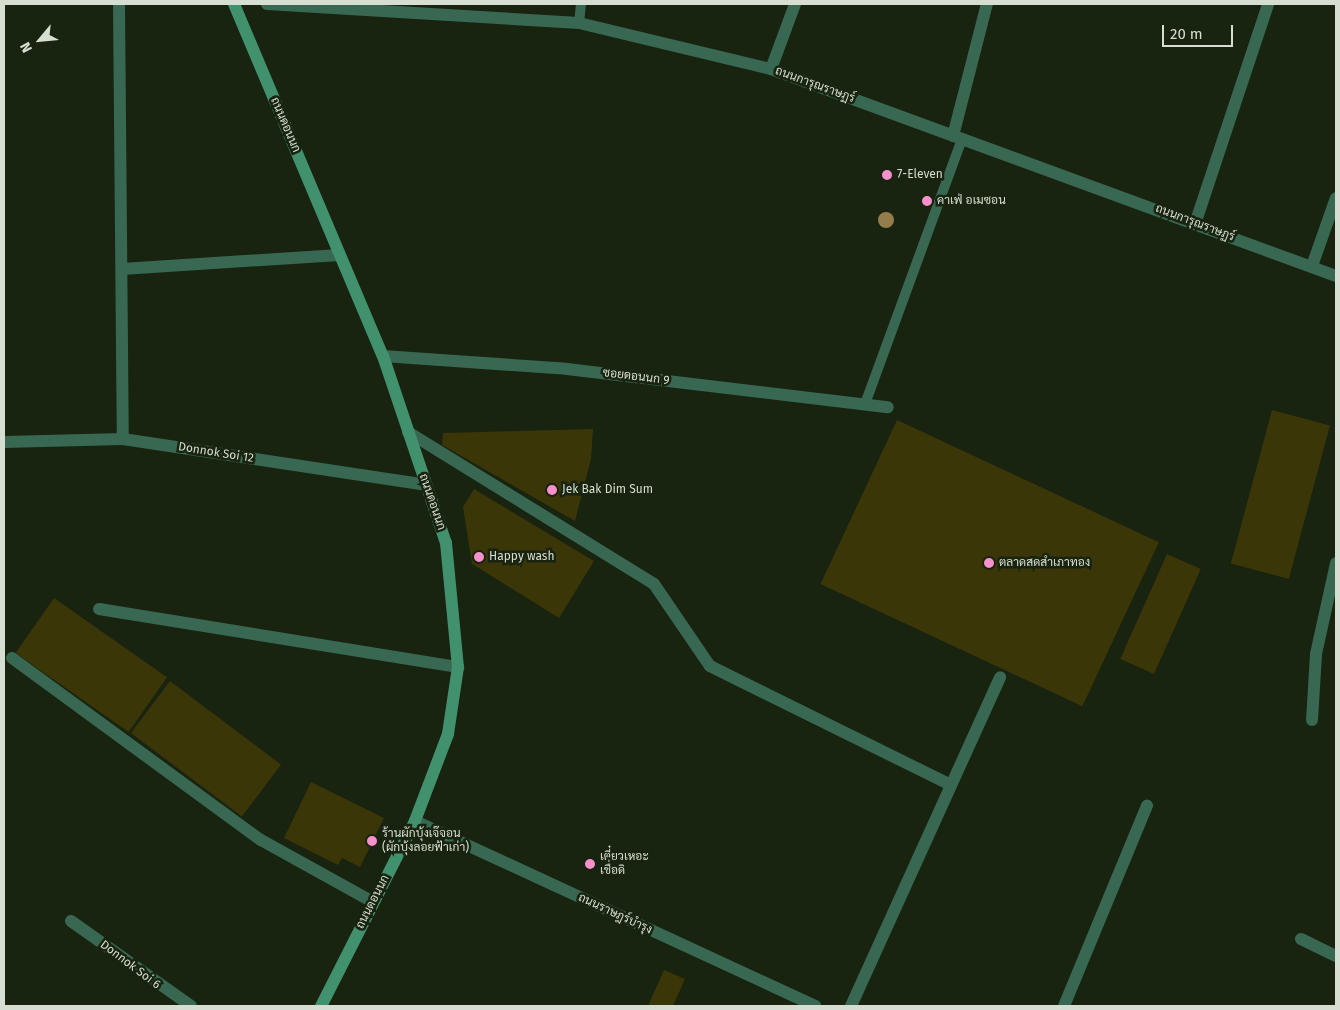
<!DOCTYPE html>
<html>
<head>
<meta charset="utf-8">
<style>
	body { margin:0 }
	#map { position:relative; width:1340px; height:1010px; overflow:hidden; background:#182310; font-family:"Fira Sans",Sarabun,sans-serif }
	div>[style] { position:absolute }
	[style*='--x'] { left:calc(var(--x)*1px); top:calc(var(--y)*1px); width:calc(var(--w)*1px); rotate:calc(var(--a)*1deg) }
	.building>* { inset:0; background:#3a3608; transform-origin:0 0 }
	.service>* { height:10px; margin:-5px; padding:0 5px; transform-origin:5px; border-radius:5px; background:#386752 }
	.minor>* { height:12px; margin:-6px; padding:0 6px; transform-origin:6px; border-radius:6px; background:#386752 }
	.tertiary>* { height:12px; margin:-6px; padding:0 6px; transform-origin:6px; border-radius:6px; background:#386752 }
	.secondary>* { height:12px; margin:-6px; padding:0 6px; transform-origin:6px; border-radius:6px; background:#41906e }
	.trees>* { width:16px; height:16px; margin:-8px; border-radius:50%; background:#947c4b }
	.dots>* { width:14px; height:14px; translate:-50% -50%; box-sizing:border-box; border:2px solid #182310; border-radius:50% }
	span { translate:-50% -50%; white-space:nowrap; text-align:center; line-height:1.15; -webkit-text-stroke:5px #182310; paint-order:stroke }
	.street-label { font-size:12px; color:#d6ded1 }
	.poi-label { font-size:12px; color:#d6ded1 }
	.left { translate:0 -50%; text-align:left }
	.frame { position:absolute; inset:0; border:5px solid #d6ded1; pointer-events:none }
	.north { position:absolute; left:15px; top:15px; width:50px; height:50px; -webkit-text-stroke:4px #182310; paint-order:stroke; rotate:242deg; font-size:14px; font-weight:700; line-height:20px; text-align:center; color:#d6ded1 }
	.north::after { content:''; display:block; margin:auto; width:18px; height:22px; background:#d6ded1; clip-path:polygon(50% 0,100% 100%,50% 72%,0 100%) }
	.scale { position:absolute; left:1162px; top:25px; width:71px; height:22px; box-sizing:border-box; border:2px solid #d6ded1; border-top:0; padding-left:6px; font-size:15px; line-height:18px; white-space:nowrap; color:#d6ded1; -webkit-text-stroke:4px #182310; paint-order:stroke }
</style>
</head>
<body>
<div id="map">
	<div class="building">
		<i style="left:1272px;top:410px;width:60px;height:159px;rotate:15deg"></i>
		<i style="left:897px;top:420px;width:289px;height:181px;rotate:25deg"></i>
		<i style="clip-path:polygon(593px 429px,591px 459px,575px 521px,442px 445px,443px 433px)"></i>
		<i style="clip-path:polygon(474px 489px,594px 561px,559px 618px,472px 564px,463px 507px)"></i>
		<i style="left:1167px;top:554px;width:37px;height:115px;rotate:24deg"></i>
		<i style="left:54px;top:598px;width:138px;height:67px;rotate:35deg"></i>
		<i style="left:170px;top:681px;width:139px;height:65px;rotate:37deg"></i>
		<i style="clip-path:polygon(311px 782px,384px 818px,360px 867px,342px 858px,338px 865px,284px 838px)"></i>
		<i style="clip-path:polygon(664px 970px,685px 979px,673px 1006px,648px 1006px)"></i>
	</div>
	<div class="service">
		<i style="--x:579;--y:23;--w:19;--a:-84"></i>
		<i style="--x:865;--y:404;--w:282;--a:-69.9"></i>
	</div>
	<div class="minor">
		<i style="--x:119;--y:4;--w:435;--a:89.5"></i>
		<i style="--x:771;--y:69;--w:69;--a:-69.7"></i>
		<i style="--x:953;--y:136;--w:136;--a:-75.6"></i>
		<i style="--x:1195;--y:224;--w:232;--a:-71.6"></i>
		<i style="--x:1312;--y:266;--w:72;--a:-70.6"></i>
		<i style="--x:122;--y:269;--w:218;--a:-3.7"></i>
		<i style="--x:383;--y:356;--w:184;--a:4"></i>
		<i style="--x:567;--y:369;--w:323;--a:6.8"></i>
		<i style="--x:408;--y:432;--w:289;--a:31.7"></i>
		<i style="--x:654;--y:584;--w:99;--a:55.7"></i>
		<i style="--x:710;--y:666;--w:269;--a:26.3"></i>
		<i style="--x:4;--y:442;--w:119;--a:-1.4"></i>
		<i style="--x:123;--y:439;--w:306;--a:8.6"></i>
		<i style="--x:99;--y:609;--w:364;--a:9.2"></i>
		<i style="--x:12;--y:658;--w:308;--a:36.2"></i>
		<i style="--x:261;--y:840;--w:128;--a:29"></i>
		<i style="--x:1312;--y:720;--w:66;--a:-86.5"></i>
		<i style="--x:1316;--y:654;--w:93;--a:-77.6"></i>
		<i style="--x:71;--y:921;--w:147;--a:35.3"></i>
		<i style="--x:1301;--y:939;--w:39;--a:26"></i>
		<i style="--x:851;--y:1006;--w:361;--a:-65.6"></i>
		<i style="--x:1064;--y:1006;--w:217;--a:-67.5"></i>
	</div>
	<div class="tertiary">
		<i style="--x:267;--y:4;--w:313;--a:3.5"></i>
		<i style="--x:579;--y:23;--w:197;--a:13.5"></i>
		<i style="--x:771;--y:69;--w:602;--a:20.12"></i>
		<i style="--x:415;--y:821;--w:441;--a:24.8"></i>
	</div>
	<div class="secondary">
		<i style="--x:234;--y:4;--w:382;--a:67.1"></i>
		<i style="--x:383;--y:356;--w:197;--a:71.4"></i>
		<i style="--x:446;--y:543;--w:125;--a:84.5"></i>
		<i style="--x:458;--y:667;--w:68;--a:98.5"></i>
		<i style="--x:448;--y:734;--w:93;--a:110.8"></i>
		<i style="--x:415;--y:821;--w:208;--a:116.9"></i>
	</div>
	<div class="trees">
		<i style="left:886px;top:220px"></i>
	</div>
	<div class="dots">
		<i style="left:887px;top:175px;background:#f890cb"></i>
		<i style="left:927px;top:201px;background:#f890cb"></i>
		<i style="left:552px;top:490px;background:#f890cb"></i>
		<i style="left:479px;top:557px;background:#f890cb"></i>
		<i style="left:989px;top:563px;background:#f890cb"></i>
		<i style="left:372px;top:841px;background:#f890cb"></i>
		<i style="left:590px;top:864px;background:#f890cb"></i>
	</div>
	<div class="street-label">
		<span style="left:815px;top:85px;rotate:20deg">ถนนการุณราษฏร์</span>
		<span style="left:285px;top:125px;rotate:67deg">ถนนดอนนก</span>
		<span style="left:1195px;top:223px;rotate:21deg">ถนนการุณราษฏร์</span>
		<span style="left:636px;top:377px;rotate:7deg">ซอยดอนนก 9</span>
		<span style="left:216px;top:453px;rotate:9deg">Donnok Soi 12</span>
		<span style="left:432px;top:502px;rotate:71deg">ถนนดอนนก</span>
		<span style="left:373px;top:902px;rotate:-63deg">ถนนดอนนก</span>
		<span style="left:615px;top:914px;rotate:25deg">ถนนราษฎร์บำรุง</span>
		<span style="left:130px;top:965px;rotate:37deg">Donnok Soi 6</span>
	</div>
	<div class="poi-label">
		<span class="left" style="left:897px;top:175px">7-Eleven</span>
		<span class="left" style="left:937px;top:201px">คาเฟ่ อเมซอน</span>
		<span class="left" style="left:562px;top:490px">Jek Bak Dim Sum</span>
		<span class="left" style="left:489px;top:557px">Happy wash</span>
		<span class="left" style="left:999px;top:563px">ตลาดสดสำเภาทอง</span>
		<span class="left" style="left:382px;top:841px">ร้านผักบุ้งเจ๊จอน<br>(ผักบุ้งลอยฟ้าเก่า)</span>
		<span class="left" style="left:600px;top:864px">เตี๋ยวเหอะ<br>เชื่อดิ</span>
	</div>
	<div class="frame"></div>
	<div class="north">N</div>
	<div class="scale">20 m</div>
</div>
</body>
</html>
